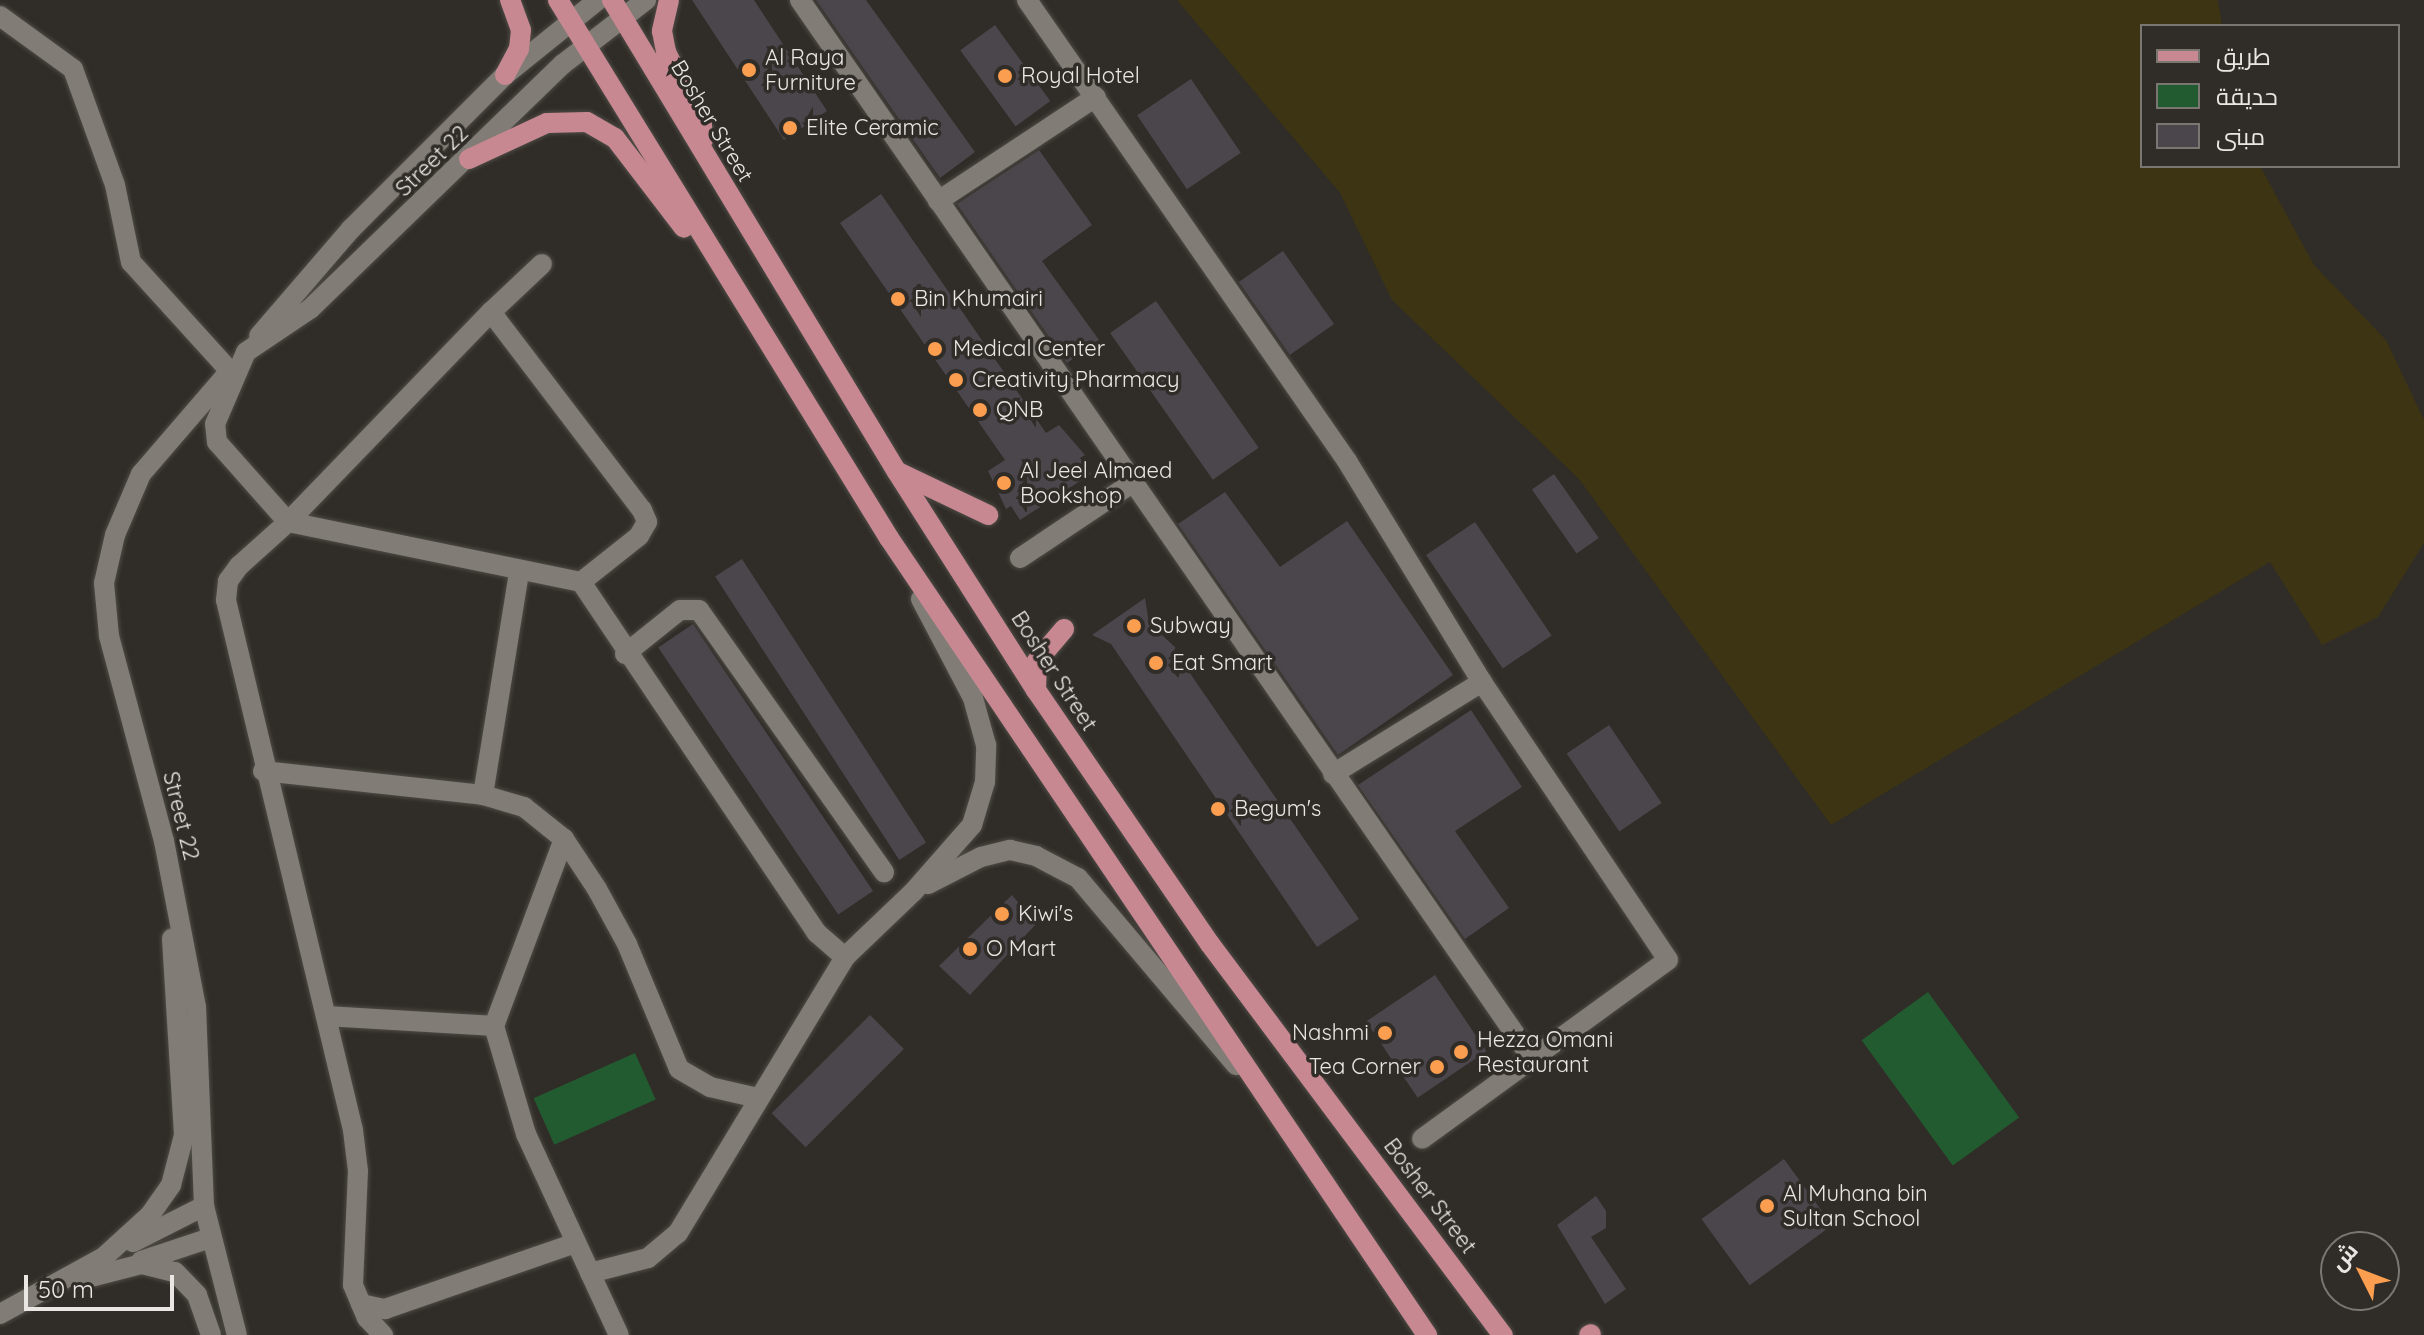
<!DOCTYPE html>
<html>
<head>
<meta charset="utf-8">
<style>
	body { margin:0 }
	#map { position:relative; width:2424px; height:1335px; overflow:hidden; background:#302c27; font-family:Quicksand,Cairo,sans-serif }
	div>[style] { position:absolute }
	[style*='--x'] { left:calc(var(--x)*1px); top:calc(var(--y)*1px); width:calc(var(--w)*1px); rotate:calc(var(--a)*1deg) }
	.green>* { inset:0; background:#235b31; transform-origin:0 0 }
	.sand>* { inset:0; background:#3c3413 }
	.building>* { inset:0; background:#4b464c; transform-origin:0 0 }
	.roads { filter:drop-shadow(0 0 2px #4e4b46) drop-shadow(0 0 2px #4e4b46) }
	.minor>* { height:20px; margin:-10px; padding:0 10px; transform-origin:10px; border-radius:10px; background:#817c76 }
	.major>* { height:20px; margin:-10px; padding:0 10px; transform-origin:10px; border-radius:10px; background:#c78891 }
	.dots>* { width:22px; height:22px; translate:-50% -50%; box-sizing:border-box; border:4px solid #302c27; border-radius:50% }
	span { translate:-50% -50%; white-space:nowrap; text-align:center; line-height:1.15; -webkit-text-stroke:7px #302c27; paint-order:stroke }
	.poi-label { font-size:22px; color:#e9e6e3 }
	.left { translate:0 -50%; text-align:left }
	.right { translate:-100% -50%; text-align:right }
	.street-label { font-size:22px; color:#e9e6e3 }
	.legend { position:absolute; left:2140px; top:24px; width:260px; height:144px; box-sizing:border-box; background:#302c27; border:2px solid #7a7672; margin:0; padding:10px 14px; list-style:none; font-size:24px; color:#e9e6e3 }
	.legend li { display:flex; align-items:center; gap:16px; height:40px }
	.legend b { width:40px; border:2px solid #7a7672 }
	.north { position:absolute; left:2320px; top:1231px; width:80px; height:80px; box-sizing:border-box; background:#302c27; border:2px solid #7a7672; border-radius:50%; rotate:312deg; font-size:22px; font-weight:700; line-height:32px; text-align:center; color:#e9e6e3 }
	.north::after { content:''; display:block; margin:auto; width:28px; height:36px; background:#fb9e50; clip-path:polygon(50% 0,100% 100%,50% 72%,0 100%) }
	.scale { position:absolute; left:24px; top:1275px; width:150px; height:36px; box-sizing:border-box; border:4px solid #e9e6e3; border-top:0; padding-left:10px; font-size:24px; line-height:28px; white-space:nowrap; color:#e9e6e3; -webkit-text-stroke:6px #302c27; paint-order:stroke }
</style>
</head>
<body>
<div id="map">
	<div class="green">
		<i style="left:1928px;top:992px;width:155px;height:82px;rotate:54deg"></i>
		<i style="left:635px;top:1053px;width:51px;height:111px;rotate:66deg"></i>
	</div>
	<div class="sand">
		<i style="clip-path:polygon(1177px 0,2218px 0,2222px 26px,2142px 26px,2142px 166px,2260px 166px,2314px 265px,2386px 340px,2424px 420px,2424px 543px,2378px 617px,2322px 645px,2270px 562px,1831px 825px,1579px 479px,1392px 300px,1340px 193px)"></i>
	</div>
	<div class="building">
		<i style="clip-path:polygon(692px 0,754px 0,827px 111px,784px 140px)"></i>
		<i style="clip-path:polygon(816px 0,866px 0,975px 152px,940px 178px)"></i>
		<i style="left:995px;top:25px;width:94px;height:43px;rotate:54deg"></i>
		<i style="left:1191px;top:79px;width:89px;height:65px;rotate:56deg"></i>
		<i style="clip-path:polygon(1039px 150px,1092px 225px,1042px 261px,1099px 340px,1067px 363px,957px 204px)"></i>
		<i style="clip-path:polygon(881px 194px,1046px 433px,1059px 425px,1085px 455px,1080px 458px,1091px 474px,1020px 520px,1011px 506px,1006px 509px,988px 471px,1005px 460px,840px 223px)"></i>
		<i style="left:1283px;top:251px;width:89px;height:54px;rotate:55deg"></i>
		<i style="left:1156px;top:301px;width:179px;height:56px;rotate:55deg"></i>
		<i style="left:1554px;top:474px;width:78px;height:27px;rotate:55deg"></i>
		<i style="clip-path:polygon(1225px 492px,1280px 567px,1347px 521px,1453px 675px,1338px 755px,1178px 524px)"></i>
		<i style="left:1475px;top:522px;width:137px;height:59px;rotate:56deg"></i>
		<i style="left:742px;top:559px;width:338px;height:32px;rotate:57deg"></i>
		<i style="clip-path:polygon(1145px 598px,1149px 623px,1176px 648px,1176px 663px,1185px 666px,1359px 919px,1317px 947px,1111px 644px,1092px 635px)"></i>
		<i style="left:693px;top:624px;width:322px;height:42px;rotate:56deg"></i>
		<i style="clip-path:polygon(1471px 710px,1522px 787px,1455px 831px,1509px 908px,1465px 939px,1358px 785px)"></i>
		<i style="left:1609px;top:725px;width:94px;height:51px;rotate:56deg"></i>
		<i style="clip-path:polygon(1012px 895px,1036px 924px,970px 995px,939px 966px)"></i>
		<i style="left:1435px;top:975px;width:92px;height:83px;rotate:56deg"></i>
		<i style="left:870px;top:1015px;width:48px;height:139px;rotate:45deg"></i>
		<i style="left:1784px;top:1159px;width:82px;height:102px;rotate:54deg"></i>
		<i style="clip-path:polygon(1596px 1196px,1606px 1211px,1606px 1228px,1591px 1237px,1626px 1289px,1605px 1304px,1557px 1225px)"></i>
	</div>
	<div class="roads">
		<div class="minor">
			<i style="--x:800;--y:0;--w:1289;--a:55.34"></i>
			<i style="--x:1027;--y:0;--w:561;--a:55.23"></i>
			<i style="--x:1347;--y:461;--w:259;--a:58.6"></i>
			<i style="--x:1482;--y:682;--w:334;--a:56.2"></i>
			<i style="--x:1668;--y:960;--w:304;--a:144"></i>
			<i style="--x:0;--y:16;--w:90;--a:36"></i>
			<i style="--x:73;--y:69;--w:123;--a:70.1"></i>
			<i style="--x:115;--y:185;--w:79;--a:78.3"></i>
			<i style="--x:131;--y:262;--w:147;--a:47.8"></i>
			<i style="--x:938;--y:201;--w:189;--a:-33.4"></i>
			<i style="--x:491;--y:312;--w:249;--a:52.7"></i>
			<i style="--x:642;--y:510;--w:13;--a:67"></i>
			<i style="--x:647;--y:522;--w:16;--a:120"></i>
			<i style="--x:639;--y:536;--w:74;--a:141.6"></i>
			<i style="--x:581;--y:582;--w:299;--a:-168.4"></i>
			<i style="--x:288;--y:522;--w:292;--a:-46"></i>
			<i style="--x:491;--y:312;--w:70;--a:-43.3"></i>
			<i style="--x:259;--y:336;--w:141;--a:-49.3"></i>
			<i style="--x:351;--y:229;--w:218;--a:-45"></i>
			<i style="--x:505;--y:75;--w:119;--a:-38.9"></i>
			<i style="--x:228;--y:373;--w:133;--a:130.7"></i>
			<i style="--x:141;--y:474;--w:66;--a:113.1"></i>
			<i style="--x:115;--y:535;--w:49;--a:102.9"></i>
			<i style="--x:104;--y:583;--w:53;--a:84.6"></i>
			<i style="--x:109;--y:636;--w:212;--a:75"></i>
			<i style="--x:164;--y:841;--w:169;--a:79.1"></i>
			<i style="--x:196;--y:1007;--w:199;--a:87.7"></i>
			<i style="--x:204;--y:1206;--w:133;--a:75.7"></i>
			<i style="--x:1020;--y:558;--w:138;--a:-33.8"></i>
			<i style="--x:581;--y:582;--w:423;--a:56.1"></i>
			<i style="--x:817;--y:933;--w:37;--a:41"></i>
			<i style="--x:625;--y:654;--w:70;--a:-38.7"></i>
			<i style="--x:680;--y:610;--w:19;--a:0"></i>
			<i style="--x:699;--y:610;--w:321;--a:54.8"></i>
			<i style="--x:263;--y:771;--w:221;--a:6.2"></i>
			<i style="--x:483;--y:795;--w:43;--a:16.3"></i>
			<i style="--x:524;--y:807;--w:51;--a:38.7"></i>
			<i style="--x:564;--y:839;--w:60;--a:56.6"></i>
			<i style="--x:597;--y:889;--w:63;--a:61.4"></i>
			<i style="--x:627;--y:944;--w:135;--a:67.4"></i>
			<i style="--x:679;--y:1069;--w:36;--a:30"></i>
			<i style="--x:710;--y:1087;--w:49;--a:12.9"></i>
			<i style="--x:1333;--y:774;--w:175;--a:-31.7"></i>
			<i style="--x:483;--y:795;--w:226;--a:-80.8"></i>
			<i style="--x:928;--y:884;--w:59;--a:-27"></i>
			<i style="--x:981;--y:857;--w:30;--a:-14"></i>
			<i style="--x:1010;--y:850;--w:27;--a:13"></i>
			<i style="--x:1036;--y:856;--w:47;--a:27.6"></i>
			<i style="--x:1078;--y:878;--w:245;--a:49.8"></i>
			<i style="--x:327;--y:1016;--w:167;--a:3.4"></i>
			<i style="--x:494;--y:1026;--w:200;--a:-69.5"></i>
			<i style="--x:494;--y:1026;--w:113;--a:73.5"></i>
			<i style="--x:526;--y:1134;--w:221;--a:65.2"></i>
			<i style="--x:133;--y:1242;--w:80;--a:-26.9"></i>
			<i style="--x:141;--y:1261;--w:73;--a:-18.4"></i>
			<i style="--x:590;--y:1273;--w:60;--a:-14.5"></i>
			<i style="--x:648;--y:1258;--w:39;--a:-40"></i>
			<i style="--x:678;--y:1233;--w:323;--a:-58.8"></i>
			<i style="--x:845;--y:957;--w:95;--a:-43.7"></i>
			<i style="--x:914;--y:891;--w:88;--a:-48.7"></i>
			<i style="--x:972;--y:825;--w:45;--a:-73.2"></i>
			<i style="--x:985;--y:782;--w:37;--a:-88"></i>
			<i style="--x:986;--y:745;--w:49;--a:-105.5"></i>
			<i style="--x:973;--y:698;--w:112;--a:-117.7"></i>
			<i style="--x:83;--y:1279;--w:61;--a:-14.3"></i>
			<i style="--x:142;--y:1264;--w:34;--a:14"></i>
			<i style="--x:175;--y:1272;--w:32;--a:46"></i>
			<i style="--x:197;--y:1295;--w:42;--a:70.7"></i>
			<i style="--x:361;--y:1304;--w:25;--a:12"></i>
			<i style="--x:385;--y:1309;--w:199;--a:-19.1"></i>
			<i style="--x:0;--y:1314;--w:119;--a:-28.7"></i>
			<i style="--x:104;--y:1257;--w:62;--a:-42.4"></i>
			<i style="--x:150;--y:1215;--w:37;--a:-55"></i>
			<i style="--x:171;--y:1185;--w:52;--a:-75.4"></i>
			<i style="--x:184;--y:1135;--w:197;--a:-93.5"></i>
			<i style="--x:383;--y:1335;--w:23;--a:-133"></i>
			<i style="--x:367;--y:1318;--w:36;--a:-113"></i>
			<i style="--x:353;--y:1285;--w:114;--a:-87.5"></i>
			<i style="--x:358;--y:1171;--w:41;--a:-97"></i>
			<i style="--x:353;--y:1130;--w:545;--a:-103.48"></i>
			<i style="--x:226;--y:600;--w:19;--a:-84"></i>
			<i style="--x:228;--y:581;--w:19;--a:-54"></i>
			<i style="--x:239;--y:566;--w:66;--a:-41.9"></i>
			<i style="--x:288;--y:522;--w:107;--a:-131.6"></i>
			<i style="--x:217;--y:442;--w:18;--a:-96"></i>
			<i style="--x:215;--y:424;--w:78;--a:-66.7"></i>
			<i style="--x:246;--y:352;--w:77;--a:-33.9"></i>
			<i style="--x:310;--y:309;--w:352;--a:-44.1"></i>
			<i style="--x:563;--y:64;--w:105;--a:-37.6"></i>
		</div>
		<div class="major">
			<i style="--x:558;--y:0;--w:632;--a:58.4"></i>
			<i style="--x:889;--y:538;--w:962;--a:55.98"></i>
			<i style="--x:612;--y:0;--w:551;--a:58.88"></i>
			<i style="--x:897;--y:472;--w:259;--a:57.5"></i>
			<i style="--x:1036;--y:690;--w:308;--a:55.6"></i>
			<i style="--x:1210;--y:944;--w:489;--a:53.2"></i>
			<i style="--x:669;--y:0;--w:32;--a:103"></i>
			<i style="--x:662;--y:31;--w:21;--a:79"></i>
			<i style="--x:666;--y:52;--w:81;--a:63.7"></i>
			<i style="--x:702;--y:125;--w:15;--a:86"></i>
			<i style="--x:505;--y:75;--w:30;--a:-62"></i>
			<i style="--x:519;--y:49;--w:19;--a:-84"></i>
			<i style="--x:521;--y:30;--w:32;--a:-110"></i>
			<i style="--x:469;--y:159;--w:86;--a:-24.8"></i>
			<i style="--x:547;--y:123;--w:40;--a:-1.4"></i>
			<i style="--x:587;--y:122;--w:32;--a:30"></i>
			<i style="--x:615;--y:138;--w:113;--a:52.5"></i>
			<i style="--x:898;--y:472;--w:100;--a:25.5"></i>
			<i style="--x:1036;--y:690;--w:29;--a:-88"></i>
			<i style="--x:1037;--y:661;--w:42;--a:-49.8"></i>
			<i style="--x:1589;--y:1335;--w:2;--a:-27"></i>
		</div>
	</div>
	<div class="dots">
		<i style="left:749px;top:70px;background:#fb9e50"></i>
		<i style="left:1005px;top:76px;background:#fb9e50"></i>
		<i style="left:790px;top:128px;background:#fb9e50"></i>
		<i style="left:898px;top:299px;background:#fb9e50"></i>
		<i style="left:935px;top:349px;background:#fb9e50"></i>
		<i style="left:956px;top:380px;background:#fb9e50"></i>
		<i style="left:980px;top:410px;background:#fb9e50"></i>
		<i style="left:1004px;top:483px;background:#fb9e50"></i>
		<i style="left:1134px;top:626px;background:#fb9e50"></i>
		<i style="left:1156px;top:663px;background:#fb9e50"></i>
		<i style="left:1218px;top:809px;background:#fb9e50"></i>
		<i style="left:1002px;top:914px;background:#fb9e50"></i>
		<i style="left:970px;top:949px;background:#fb9e50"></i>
		<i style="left:1385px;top:1033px;background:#fb9e50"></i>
		<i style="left:1461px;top:1052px;background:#fb9e50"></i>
		<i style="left:1437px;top:1067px;background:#fb9e50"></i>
		<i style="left:1767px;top:1206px;background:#fb9e50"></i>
	</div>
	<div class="poi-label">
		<span class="left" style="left:765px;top:70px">Al Raya<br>Furniture</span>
		<span class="left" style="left:1021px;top:76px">Royal Hotel</span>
		<span class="left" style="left:806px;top:128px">Elite Ceramic</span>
		<span class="left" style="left:914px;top:299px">Bin Khumairi</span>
		<span class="left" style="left:953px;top:349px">Medical Center</span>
		<span class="left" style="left:972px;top:380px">Creativity Pharmacy</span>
		<span class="left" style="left:996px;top:410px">QNB</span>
		<span class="left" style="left:1020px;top:483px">Al Jeel Almaed<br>Bookshop</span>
		<span class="left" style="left:1150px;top:626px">Subway</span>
		<span class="left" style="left:1172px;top:663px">Eat Smart</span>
		<span class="left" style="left:1234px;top:809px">Begum's</span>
		<span class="left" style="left:1018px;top:914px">Kiwi's</span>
		<span class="left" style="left:986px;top:949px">O Mart</span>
		<span class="right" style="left:1369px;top:1033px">Nashmi</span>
		<span class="left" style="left:1477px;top:1052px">Hezza Omani<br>Restaurant</span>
		<span class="right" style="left:1421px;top:1067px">Tea Corner</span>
		<span class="left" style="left:1783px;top:1206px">Al Muhana bin<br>Sultan School</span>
	</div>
	<div class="street-label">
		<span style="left:712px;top:121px;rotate:59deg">Bosher Street</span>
		<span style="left:432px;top:161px;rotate:-44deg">Street 22</span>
		<span style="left:1054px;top:671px;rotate:57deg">Bosher Street</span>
		<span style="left:181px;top:816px;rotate:76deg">Street 22</span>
		<span style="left:1430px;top:1196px;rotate:53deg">Bosher Street</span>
	</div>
	<ul class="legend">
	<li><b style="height:10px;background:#c78891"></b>طريق</li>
	<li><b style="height:22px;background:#235b31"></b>حديقة</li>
	<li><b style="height:22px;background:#4b464c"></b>مبنى</li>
	</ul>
	<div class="north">ش</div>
	<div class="scale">50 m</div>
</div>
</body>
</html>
